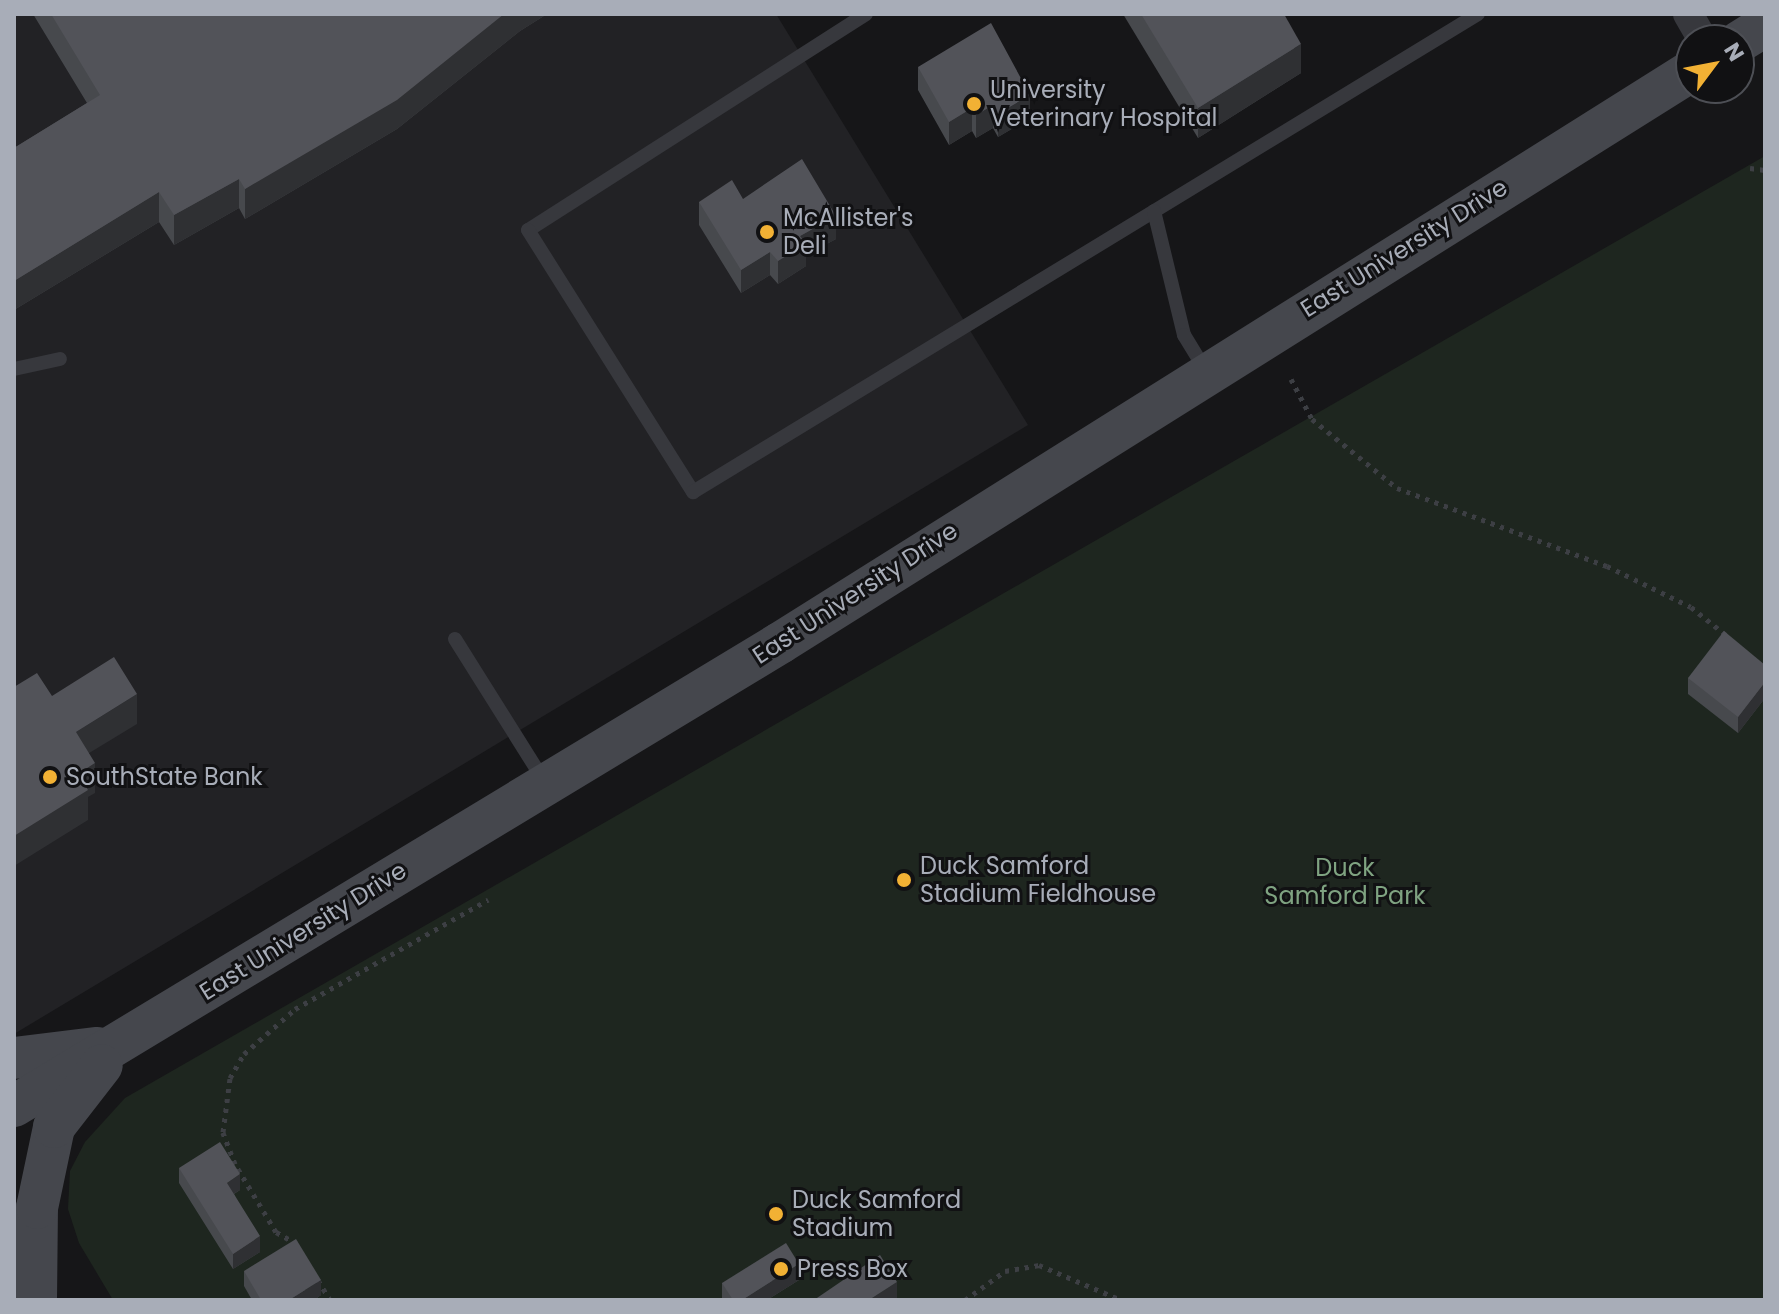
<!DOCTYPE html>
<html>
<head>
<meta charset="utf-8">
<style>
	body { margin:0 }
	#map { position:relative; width:1779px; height:1314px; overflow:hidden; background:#161618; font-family:Poppins,sans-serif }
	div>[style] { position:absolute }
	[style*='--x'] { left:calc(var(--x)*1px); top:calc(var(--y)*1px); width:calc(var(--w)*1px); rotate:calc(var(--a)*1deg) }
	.built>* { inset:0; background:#222225 }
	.green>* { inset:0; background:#1e261f }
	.path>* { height:5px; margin-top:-2.5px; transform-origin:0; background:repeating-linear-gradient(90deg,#3d3f44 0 4px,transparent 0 10px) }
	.lane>* { height:14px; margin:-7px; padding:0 7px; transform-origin:7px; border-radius:7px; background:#37383d }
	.street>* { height:30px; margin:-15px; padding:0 15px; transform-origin:15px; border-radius:15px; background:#37383d }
	.secondary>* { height:42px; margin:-21px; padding:0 21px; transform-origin:21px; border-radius:21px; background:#45474d }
	.wall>* { inset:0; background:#47494d }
	.shaded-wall>* { inset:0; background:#2f3033 }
	.building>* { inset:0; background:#525359 }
	.dots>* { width:22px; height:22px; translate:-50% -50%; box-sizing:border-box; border:4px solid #111113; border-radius:50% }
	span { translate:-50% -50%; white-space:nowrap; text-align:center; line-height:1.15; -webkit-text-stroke:6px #111113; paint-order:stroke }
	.poi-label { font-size:24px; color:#a8adb8 }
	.left { translate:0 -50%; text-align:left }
	.street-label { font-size:24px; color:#a8adb8 }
	.park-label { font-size:24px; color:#7fa381 }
	.frame { position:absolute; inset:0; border:16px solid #a8adb8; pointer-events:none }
	.north { position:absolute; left:1675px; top:24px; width:80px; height:80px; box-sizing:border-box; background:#111113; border:2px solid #4d4f55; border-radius:50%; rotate:58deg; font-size:22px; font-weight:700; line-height:32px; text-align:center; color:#a8adb8 }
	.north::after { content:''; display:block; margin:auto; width:28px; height:36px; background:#f2b134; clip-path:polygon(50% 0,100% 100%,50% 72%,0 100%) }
</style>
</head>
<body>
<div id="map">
	<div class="built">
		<i style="clip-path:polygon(14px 14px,776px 14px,1028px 425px,14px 1034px)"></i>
	</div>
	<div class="green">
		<i style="clip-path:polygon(1765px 156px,1765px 1300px,113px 1300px,79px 1243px,68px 1209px,70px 1171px,85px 1142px,125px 1098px)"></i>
	</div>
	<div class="path">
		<i style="--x:1750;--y:168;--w:15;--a:8"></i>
		<i style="--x:1291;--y:379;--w:45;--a:62.3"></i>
		<i style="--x:1312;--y:419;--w:109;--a:39.1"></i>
		<i style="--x:1397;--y:488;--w:224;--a:20.4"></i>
		<i style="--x:1607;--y:566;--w:93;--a:26"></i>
		<i style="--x:1691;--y:607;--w:45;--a:38.7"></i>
		<i style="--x:297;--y:1244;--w:24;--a:-150"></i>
		<i style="--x:276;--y:1232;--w:79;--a:-121.1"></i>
		<i style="--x:235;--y:1164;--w:34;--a:-111"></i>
		<i style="--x:223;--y:1132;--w:54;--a:-82.6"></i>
		<i style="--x:230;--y:1078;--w:28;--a:-60"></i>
		<i style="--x:244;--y:1054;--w:68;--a:-41.4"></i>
		<i style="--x:295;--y:1009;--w:222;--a:-29.5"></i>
		<i style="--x:318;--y:1280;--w:23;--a:59"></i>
		<i style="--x:965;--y:1300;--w:49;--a:-35.9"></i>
		<i style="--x:1005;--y:1271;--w:35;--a:-10"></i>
		<i style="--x:1039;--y:1265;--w:89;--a:23.1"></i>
	</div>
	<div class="lane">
		<i style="--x:866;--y:14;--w:401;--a:147.4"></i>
		<i style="--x:528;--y:230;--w:310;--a:57.8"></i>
		<i style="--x:693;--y:492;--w:919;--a:-31.34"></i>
		<i style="--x:1154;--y:211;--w:128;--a:76.4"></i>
		<i style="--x:1184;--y:335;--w:42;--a:58.6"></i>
		<i style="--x:14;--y:369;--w:47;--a:-12.3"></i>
		<i style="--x:455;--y:639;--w:168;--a:57.9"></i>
	</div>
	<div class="street">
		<i style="--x:1688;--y:14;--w:30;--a:60"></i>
	</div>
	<div class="secondary">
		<i style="--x:1739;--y:42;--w:31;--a:-32"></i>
		<i style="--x:14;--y:1058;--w:84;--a:-6.9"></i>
		<i style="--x:14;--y:1106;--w:895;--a:-31.15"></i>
		<i style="--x:780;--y:643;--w:1076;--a:-32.12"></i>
		<i style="--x:36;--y:1300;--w:92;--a:-89.4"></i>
		<i style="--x:37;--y:1208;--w:83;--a:-78.1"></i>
		<i style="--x:54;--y:1127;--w:78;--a:-52.3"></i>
	</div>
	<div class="wall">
		<i style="clip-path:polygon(33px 14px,547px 14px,520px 31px,397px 129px,245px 219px,239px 208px,174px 245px,159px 222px,14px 310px,14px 148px,87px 103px)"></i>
		<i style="clip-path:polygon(1123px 14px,1284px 14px,1301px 73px,1198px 138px)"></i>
		<i style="clip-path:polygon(918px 67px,1030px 118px,998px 137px,993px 128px,976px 138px,972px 131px,949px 145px,918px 90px)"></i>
		<i style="clip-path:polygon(743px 199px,836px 239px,806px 255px,806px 266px,778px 284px,770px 275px,741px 293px,699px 225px,699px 202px)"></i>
		<i style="clip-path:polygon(1765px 665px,1765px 698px,1738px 733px,1688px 694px,1688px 678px)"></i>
		<i style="clip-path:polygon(179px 1168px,240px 1190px,234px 1194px,260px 1252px,233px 1269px,179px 1183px)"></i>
		<i style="clip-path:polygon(244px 1271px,321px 1295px,314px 1300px,252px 1300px,244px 1286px)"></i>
		<i style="clip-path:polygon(799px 1280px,767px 1300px,723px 1300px,722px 1298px,722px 1283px)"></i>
	</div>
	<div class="shaded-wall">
		<i style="clip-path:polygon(504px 14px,547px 14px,520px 31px,397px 129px,245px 219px,245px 189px)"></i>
		<i style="clip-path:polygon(1301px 44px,1301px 73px,1198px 138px,1198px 108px)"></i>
		<i style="clip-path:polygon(1030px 95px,1030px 118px,998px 137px,998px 114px)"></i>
		<i style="clip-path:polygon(993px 105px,993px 128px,976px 138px,976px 115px)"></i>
		<i style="clip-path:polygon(972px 108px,972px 131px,949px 145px,949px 122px)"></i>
		<i style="clip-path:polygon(239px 179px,239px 208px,174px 245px,174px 215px)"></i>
		<i style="clip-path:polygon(159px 192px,159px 222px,14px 310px,14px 281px)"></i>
		<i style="clip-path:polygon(836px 216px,836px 239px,806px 255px,806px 266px,778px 284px,778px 261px,800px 236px)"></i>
		<i style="clip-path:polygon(770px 252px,770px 275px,741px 293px,741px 270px)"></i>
		<i style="clip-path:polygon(1765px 682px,1765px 698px,1738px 733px,1738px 717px)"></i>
		<i style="clip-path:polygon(137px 694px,137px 724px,76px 761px,76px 732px)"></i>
		<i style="clip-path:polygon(95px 763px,95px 793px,88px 797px,88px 820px,14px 866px,14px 836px,78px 774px)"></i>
		<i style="clip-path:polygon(240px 1174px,240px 1190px,227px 1198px,227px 1183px)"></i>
		<i style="clip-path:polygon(260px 1236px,260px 1252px,233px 1269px,233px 1254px)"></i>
		<i style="clip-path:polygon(799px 1264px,799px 1280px,767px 1300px,742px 1300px)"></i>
		<i style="clip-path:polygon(321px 1280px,321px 1295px,314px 1300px,289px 1300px)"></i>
		<i style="clip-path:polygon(897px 1282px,897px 1300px,869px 1300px)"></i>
	</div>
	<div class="building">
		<i style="clip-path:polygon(51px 14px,504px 14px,397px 100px,245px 189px,239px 179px,174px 215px,159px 192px,14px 281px,14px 148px,100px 95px)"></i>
		<i style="clip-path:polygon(1141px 14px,1284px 14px,1301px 44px,1198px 108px)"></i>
		<i style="clip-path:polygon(991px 23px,1030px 95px,998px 114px,993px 105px,976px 115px,972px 108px,949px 122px,918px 67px)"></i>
		<i style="clip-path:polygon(802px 159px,836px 216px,800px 236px,806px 244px,778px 261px,770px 252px,741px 270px,699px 202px,732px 180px,743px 199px)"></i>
		<i style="clip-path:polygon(1724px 631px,1765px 665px,1765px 682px,1738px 717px,1688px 678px)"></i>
		<i style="clip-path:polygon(114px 657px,137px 694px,76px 732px,95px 763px,78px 774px,88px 790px,14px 836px,14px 687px,37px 673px,52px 696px)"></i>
		<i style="clip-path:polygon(220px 1142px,240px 1174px,227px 1183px,260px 1236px,233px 1254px,179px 1168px)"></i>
		<i style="clip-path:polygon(296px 1239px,321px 1280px,289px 1300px,261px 1300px,244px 1271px)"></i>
		<i style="clip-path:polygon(786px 1243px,799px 1264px,742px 1300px,733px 1300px,722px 1283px)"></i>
		<i style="clip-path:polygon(880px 1255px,897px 1282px,869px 1300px,814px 1300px)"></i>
	</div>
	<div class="dots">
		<i style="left:974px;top:104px;background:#f2b134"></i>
		<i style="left:767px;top:232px;background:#f2b134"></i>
		<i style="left:50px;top:777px;background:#f2b134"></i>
		<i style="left:904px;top:880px;background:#f2b134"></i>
		<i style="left:776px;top:1214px;background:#f2b134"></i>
		<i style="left:781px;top:1269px;background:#f2b134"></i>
	</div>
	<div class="poi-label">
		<span class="left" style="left:990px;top:104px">University<br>Veterinary Hospital</span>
		<span class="left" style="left:783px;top:232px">McAllister's<br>Deli</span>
		<span class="left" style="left:66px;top:777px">SouthState Bank</span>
		<span class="left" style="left:920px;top:880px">Duck Samford<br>Stadium Fieldhouse</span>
		<span class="left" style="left:792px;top:1214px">Duck Samford<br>Stadium</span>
		<span class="left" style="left:797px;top:1269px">Press Box</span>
	</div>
	<div class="street-label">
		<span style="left:1404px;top:248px;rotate:-32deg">East University Drive</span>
		<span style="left:855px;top:593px;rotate:-33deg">East University Drive</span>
		<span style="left:303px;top:931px;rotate:-32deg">East University Drive</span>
	</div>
	<div class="park-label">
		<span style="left:1345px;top:882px">Duck<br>Samford Park</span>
	</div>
	<div class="frame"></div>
	<div class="north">N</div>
</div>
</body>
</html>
